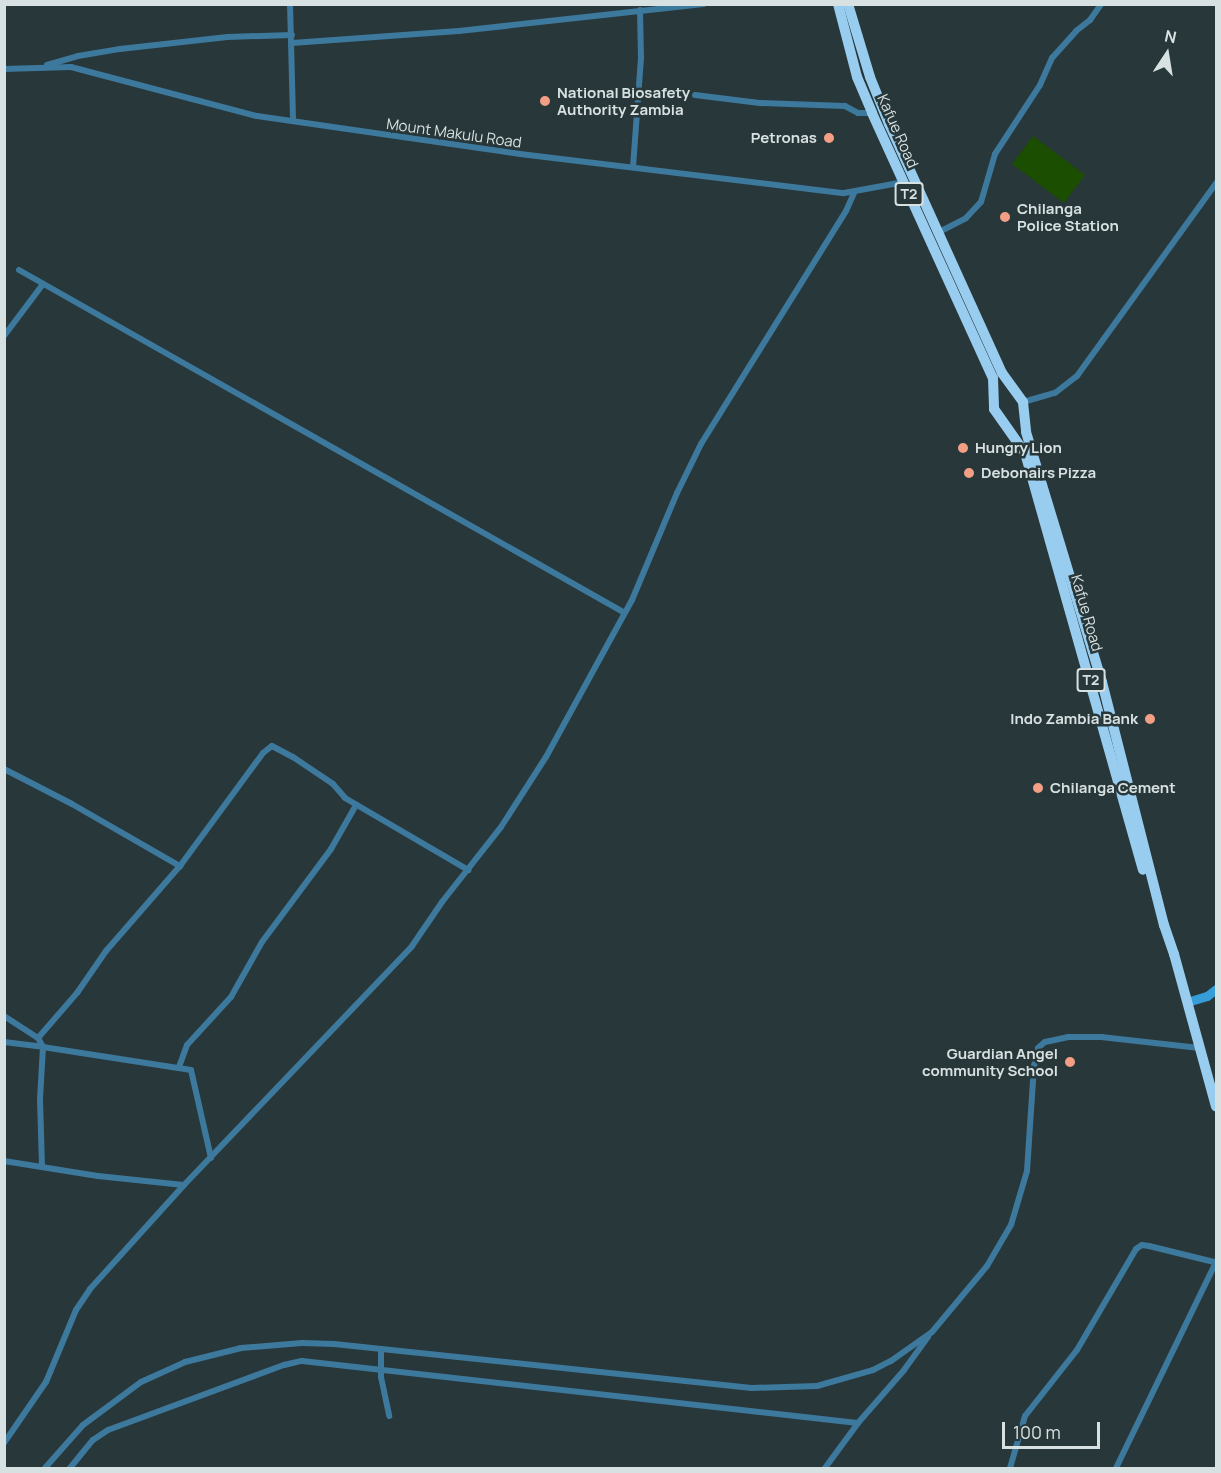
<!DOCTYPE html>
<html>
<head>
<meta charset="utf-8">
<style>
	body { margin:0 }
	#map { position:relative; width:1221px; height:1473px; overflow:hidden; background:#283739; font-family:Manrope,sans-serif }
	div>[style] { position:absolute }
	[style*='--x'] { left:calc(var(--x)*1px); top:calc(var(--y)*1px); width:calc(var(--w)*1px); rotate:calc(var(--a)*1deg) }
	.green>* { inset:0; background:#1b4e00; transform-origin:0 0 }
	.street>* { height:6px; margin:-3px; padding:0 3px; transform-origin:3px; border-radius:3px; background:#3d789d }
	.secondary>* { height:9px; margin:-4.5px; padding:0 4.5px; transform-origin:4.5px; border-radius:4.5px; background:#359dd8 }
	.highway>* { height:10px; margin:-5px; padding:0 5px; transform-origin:5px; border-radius:5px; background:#98cdf0 }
	.dots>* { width:16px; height:16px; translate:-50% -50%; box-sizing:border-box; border:3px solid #283739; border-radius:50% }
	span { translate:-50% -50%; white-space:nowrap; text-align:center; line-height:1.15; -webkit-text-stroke:5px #283739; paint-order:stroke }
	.shield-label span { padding:2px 4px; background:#283739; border:2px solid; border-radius:4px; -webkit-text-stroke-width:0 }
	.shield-label { font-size:14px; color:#d8e1e2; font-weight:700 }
	.poi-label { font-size:15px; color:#d8e1e2; font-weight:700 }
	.left { translate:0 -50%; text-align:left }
	.right { translate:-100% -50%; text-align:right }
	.street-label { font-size:15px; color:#d8e1e2 }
	.frame { position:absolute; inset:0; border:6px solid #d8e1e2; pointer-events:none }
	.north { position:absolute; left:1137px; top:24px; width:60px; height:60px; -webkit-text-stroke:4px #283739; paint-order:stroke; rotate:12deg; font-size:16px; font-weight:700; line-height:24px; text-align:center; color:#d8e1e2 }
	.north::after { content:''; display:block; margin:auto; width:21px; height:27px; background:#d8e1e2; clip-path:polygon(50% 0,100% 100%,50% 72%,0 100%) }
	.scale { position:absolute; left:1002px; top:1422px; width:98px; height:27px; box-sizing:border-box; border:3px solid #d8e1e2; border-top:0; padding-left:8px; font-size:18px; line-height:21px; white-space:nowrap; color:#d8e1e2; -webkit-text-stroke:4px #283739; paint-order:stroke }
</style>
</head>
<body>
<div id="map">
	<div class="green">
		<i style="left:1033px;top:136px;width:65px;height:35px;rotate:37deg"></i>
	</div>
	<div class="street">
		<i style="--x:290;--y:4;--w:117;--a:88.5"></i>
		<i style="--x:292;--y:43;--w:167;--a:-4.1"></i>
		<i style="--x:459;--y:31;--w:246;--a:-6.3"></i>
		<i style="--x:47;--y:65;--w:32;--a:-16"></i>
		<i style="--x:78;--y:56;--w:43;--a:-9.5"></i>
		<i style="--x:120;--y:49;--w:108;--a:-6.4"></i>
		<i style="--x:227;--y:37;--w:65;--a:-1.8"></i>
		<i style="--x:4;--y:69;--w:67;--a:-1.7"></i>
		<i style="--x:71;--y:67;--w:192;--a:14.8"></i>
		<i style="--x:257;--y:116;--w:266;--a:8.2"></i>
		<i style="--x:520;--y:154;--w:326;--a:6.9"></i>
		<i style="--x:844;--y:193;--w:61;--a:-10.4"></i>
		<i style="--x:695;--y:95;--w:65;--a:7"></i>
		<i style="--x:760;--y:103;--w:85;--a:2"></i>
		<i style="--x:845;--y:106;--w:15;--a:28"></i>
		<i style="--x:858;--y:113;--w:14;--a:0"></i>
		<i style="--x:633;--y:167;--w:109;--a:-85.8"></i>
		<i style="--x:641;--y:58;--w:48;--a:-91.2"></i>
		<i style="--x:939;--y:232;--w:30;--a:-27"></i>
		<i style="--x:966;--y:218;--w:22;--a:-47"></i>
		<i style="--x:981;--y:202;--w:50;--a:-73.7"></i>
		<i style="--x:995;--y:154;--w:82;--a:-56.9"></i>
		<i style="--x:1040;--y:85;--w:30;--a:-66"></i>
		<i style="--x:1052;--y:58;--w:36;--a:-48"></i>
		<i style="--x:1076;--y:31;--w:18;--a:-38"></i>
		<i style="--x:1090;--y:20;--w:19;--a:-55"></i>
		<i style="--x:19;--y:270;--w:696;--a:29.51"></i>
		<i style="--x:4;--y:336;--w:65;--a:-53.1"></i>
		<i style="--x:1023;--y:402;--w:33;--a:-16"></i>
		<i style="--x:1055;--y:393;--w:28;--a:-38"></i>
		<i style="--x:1077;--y:376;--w:238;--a:-54.2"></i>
		<i style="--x:4;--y:769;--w:76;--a:27.2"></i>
		<i style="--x:72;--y:804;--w:125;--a:29.9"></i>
		<i style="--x:4;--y:1016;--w:40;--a:32.9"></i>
		<i style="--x:4;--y:1042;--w:39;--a:7"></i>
		<i style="--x:43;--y:1047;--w:52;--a:93.3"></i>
		<i style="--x:40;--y:1099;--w:67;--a:88.3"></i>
		<i style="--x:179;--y:1067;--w:23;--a:-70"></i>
		<i style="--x:187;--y:1045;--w:65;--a:-47.5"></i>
		<i style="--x:231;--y:997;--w:63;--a:-60.6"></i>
		<i style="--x:262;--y:942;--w:116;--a:-53.4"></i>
		<i style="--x:331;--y:849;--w:51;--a:-60.4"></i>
		<i style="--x:211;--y:1158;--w:90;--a:-102.8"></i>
		<i style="--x:191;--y:1070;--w:150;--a:-171.2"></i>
		<i style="--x:43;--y:1047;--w:10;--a:-119"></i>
		<i style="--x:38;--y:1038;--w:60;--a:-49.1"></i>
		<i style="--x:77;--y:993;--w:51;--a:-55.4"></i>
		<i style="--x:106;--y:951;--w:113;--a:-49"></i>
		<i style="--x:180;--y:866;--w:140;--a:-53.7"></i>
		<i style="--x:263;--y:753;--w:11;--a:-38"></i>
		<i style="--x:272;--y:746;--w:24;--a:28"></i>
		<i style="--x:293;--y:757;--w:48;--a:34"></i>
		<i style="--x:333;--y:784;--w:18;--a:49"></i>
		<i style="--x:345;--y:798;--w:143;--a:30.3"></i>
		<i style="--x:4;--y:1161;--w:95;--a:9.1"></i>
		<i style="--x:98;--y:1176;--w:86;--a:6"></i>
		<i style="--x:381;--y:1349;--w:28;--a:90"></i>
		<i style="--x:381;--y:1377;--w:40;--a:78"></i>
		<i style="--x:4;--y:1443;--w:74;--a:-55.5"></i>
		<i style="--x:46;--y:1382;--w:78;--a:-67.4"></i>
		<i style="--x:76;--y:1310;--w:25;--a:-56"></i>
		<i style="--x:90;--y:1289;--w:140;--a:-47.9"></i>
		<i style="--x:184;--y:1185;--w:330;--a:-46.3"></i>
		<i style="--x:412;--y:946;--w:53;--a:-55.7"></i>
		<i style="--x:442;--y:902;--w:95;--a:-51.8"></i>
		<i style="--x:501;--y:827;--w:83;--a:-57.3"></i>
		<i style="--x:546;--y:757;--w:179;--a:-61.3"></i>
		<i style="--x:632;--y:600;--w:116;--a:-67.2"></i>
		<i style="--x:677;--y:493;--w:55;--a:-63.9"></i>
		<i style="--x:701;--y:444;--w:274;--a:-58.1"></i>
		<i style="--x:846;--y:211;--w:20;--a:-66"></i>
		<i style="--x:45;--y:1468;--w:57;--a:-48.5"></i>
		<i style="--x:83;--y:1425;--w:72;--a:-36.6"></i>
		<i style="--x:141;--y:1382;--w:48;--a:-24.4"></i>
		<i style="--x:185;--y:1362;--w:58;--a:-14"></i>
		<i style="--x:241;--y:1348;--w:61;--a:-4.7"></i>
		<i style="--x:302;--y:1343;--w:32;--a:2"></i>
		<i style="--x:334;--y:1344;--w:420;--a:6"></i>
		<i style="--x:752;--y:1388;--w:65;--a:-1.8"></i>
		<i style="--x:817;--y:1386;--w:58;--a:-15.9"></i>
		<i style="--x:873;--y:1370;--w:20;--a:-27"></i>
		<i style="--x:891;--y:1361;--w:50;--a:-35.3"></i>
		<i style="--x:932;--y:1332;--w:86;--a:-50.2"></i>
		<i style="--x:987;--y:1266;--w:48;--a:-59.7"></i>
		<i style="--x:1011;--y:1225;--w:56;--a:-73.5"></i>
		<i style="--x:1027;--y:1171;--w:105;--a:-86.2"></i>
		<i style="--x:1034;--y:1066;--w:18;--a:-77"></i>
		<i style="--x:1038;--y:1048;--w:9;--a:-41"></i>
		<i style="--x:1045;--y:1042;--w:24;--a:-12"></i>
		<i style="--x:1068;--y:1037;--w:33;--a:0"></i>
		<i style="--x:1101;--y:1037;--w:99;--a:6.4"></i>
		<i style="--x:70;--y:1468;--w:36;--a:-51"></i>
		<i style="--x:93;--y:1440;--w:18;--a:-34"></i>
		<i style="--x:108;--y:1430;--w:188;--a:-20.3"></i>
		<i style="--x:284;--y:1365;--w:18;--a:-13"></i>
		<i style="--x:302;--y:1361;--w:559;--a:6.36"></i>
		<i style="--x:825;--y:1468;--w:56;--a:-53.7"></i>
		<i style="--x:858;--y:1423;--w:70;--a:-49"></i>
		<i style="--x:904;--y:1370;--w:41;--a:-54"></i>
		<i style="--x:1010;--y:1468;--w:54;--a:-73.9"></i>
		<i style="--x:1025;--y:1416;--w:84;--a:-51.8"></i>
		<i style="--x:1077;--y:1350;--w:117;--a:-59.7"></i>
		<i style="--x:1136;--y:1249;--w:7;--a:-34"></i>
		<i style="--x:1142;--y:1245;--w:7;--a:8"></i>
		<i style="--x:1149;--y:1246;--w:67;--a:13.8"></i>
		<i style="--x:1116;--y:1468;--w:229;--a:-64.1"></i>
	</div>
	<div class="secondary">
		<i style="--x:1187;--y:1002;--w:21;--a:-17"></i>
		<i style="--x:1207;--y:996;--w:11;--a:-38"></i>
	</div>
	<div class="highway">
		<i style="--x:838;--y:4;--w:75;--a:75.4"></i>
		<i style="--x:857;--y:77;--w:39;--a:67"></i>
		<i style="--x:872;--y:113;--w:291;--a:65.5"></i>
		<i style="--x:993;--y:378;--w:31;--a:88"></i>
		<i style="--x:994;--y:409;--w:54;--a:54.8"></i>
		<i style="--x:1025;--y:453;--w:433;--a:74.2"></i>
		<i style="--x:848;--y:4;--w:76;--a:73.2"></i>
		<i style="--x:870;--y:77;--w:51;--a:68"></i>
		<i style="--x:889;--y:124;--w:273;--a:65.6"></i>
		<i style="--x:1002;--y:373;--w:36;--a:54"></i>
		<i style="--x:1023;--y:402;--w:30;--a:84"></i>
		<i style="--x:1026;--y:432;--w:261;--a:73.1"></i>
		<i style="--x:1102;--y:682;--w:251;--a:75.7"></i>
		<i style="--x:1164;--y:925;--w:31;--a:71"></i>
		<i style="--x:1174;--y:954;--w:158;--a:74.6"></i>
	</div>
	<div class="dots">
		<i style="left:545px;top:101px;background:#f39f85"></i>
		<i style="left:829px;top:138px;background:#f39f85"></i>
		<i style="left:1005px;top:217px;background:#f39f85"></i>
		<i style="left:963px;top:448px;background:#f39f85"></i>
		<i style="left:969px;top:473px;background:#f39f85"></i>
		<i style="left:1150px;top:719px;background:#f39f85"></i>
		<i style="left:1038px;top:788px;background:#f39f85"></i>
		<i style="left:1070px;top:1062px;background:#f39f85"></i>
	</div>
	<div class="shield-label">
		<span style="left:909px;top:194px">T2</span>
		<span style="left:1091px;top:680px">T2</span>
	</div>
	<div class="poi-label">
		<span class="left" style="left:557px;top:101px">National Biosafety<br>Authority Zambia</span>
		<span class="right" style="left:817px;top:138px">Petronas</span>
		<span class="left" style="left:1017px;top:217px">Chilanga<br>Police Station</span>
		<span class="left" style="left:975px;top:448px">Hungry Lion</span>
		<span class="left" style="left:981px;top:473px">Debonairs Pizza</span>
		<span class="right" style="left:1138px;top:719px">Indo Zambia Bank</span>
		<span class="left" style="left:1050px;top:788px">Chilanga Cement</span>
		<span class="right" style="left:1058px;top:1062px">Guardian Angel<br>community School</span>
	</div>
	<div class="street-label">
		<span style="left:898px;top:131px;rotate:66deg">Kafue Road</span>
		<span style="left:454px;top:133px;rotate:8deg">Mount Makulu Road</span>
		<span style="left:1087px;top:613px;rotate:74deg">Kafue Road</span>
	</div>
	<div class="frame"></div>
	<div class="north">N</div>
	<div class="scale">100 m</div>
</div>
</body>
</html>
